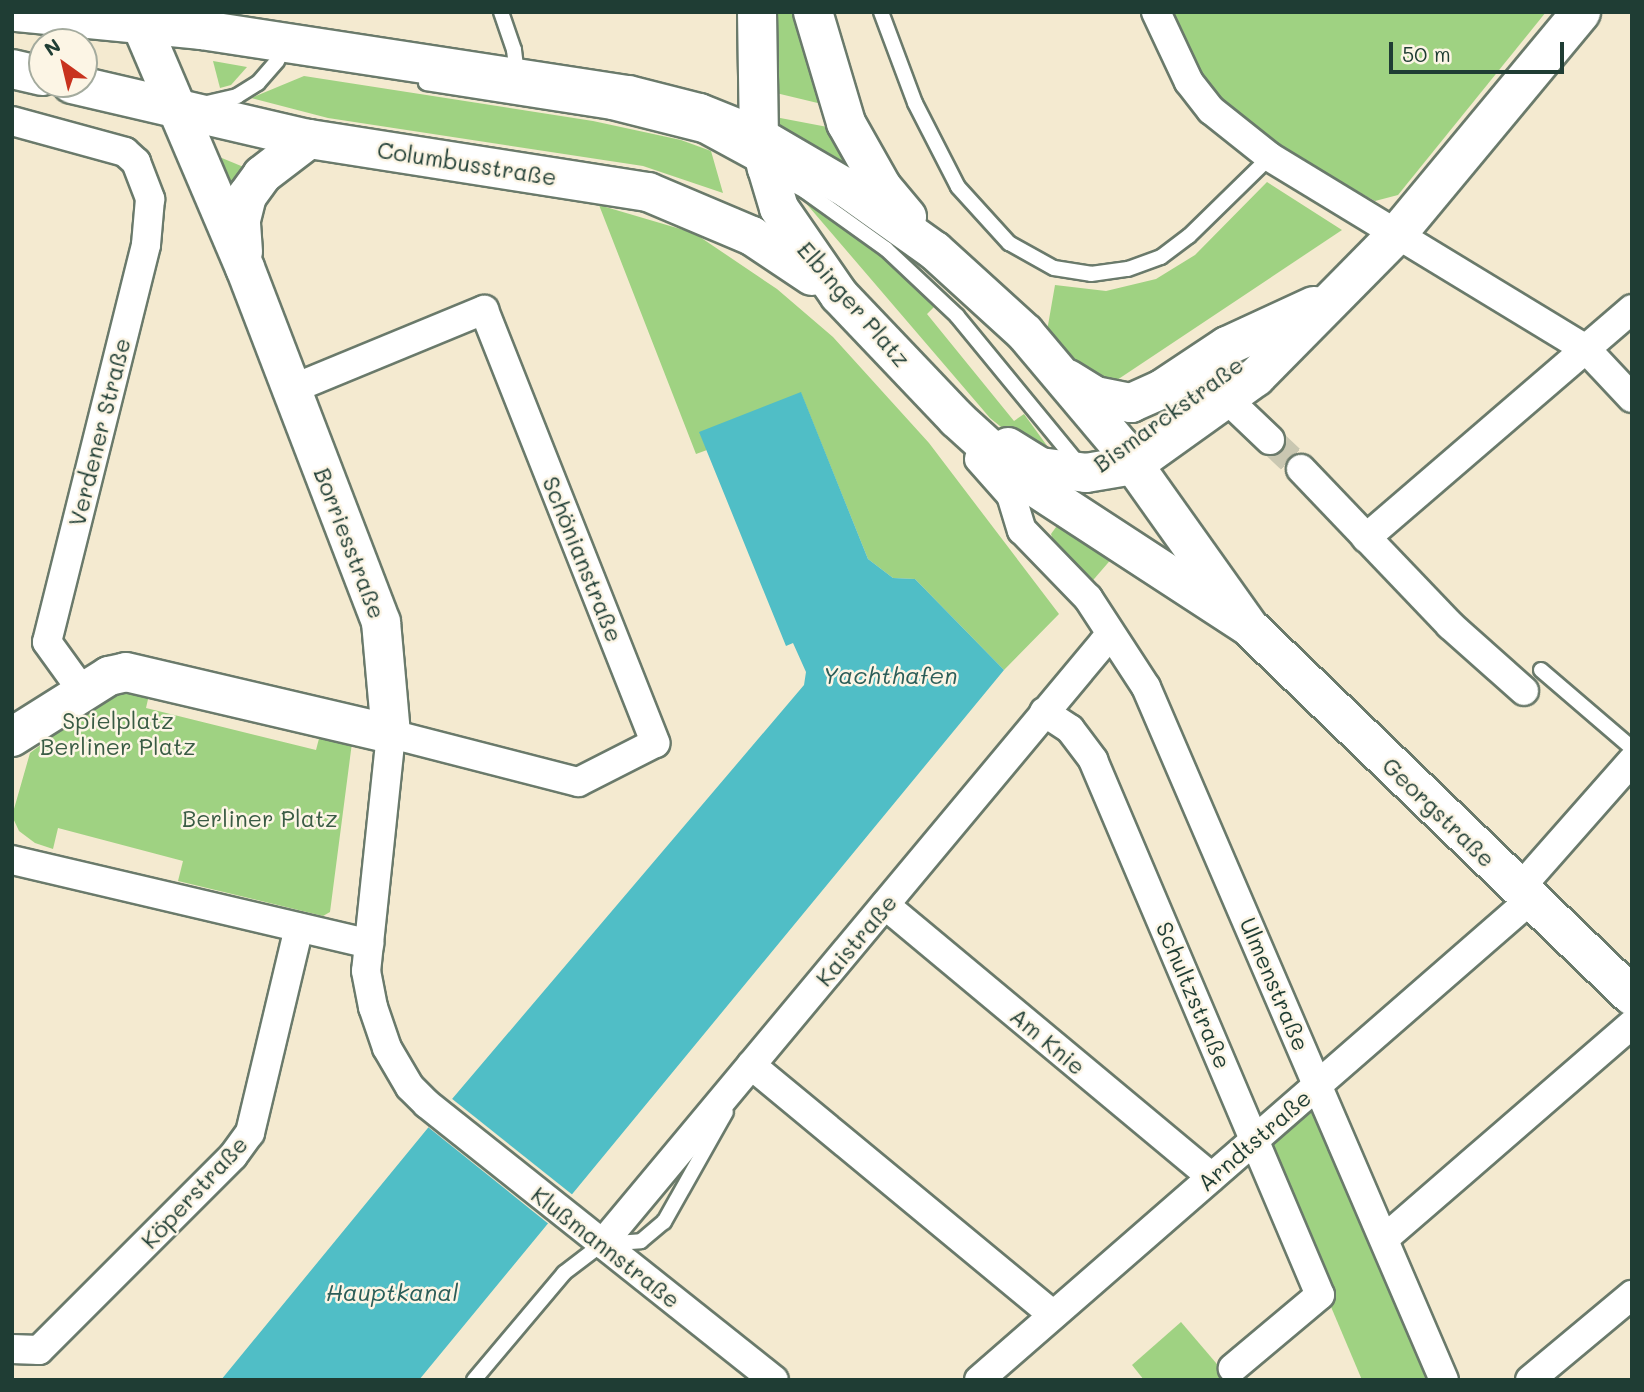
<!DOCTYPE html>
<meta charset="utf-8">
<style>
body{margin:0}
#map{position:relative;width:1644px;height:1392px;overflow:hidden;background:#f4ead0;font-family:Mali,sans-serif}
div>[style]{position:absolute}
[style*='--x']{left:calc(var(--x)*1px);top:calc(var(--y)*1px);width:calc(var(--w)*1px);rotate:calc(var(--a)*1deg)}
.green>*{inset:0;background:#9fd282}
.water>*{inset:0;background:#50bec6}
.pier>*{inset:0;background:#f4ead0}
.street-tunnel>*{height:28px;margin-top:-14px;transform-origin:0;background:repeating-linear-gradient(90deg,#c9c7b1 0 28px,transparent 0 42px)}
.roads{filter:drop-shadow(2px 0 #6a7a6b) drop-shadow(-2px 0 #6a7a6b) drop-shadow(0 2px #6a7a6b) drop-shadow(0 -2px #6a7a6b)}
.lane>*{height:14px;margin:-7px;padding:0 7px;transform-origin:7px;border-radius:7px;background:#fff}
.street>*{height:28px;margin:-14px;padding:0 14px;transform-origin:14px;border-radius:14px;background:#fff}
.secondary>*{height:38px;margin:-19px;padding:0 19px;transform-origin:19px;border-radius:19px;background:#fff}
.primary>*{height:38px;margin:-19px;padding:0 19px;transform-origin:19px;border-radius:19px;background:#fff}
span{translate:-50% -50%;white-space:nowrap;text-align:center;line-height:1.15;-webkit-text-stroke:5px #fcf5e5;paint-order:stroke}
.street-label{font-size:23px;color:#1f3d34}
.park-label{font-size:23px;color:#395b44}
.water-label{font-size:24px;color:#2b5d58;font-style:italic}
.frame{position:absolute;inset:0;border:14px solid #1f3d34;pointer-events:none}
.north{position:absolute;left:28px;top:28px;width:70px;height:70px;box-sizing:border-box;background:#fcf5e5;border:2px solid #a4ab9e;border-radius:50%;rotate:326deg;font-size:19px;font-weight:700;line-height:28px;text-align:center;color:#1f3d34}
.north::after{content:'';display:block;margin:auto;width:24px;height:32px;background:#c8321e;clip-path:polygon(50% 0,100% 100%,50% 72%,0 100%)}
.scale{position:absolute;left:1389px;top:42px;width:175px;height:32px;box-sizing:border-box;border:4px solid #1f3d34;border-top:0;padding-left:9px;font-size:21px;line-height:24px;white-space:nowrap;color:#1f3d34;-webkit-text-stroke:5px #fcf5e5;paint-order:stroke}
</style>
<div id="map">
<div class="green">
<div style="clip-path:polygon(774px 12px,798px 12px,826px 105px,776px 93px)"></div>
<div style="clip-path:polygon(1166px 12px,1546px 12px,1398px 195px,1375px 201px,1278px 147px,1217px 104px)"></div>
<div style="clip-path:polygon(213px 61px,247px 67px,231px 85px,220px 88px)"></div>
<div style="clip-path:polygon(304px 76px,593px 121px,681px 140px,711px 151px,723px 193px,643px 166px,328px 118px,251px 98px)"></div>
<div style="clip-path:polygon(775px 117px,838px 129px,871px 183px,778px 129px)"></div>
<div style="clip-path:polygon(217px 156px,246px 168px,233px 201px)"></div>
<div style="clip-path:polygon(1267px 182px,1342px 230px,1114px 382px,1087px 373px,1047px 331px,1055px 285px,1106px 291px,1156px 279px,1195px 255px)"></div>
<div style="clip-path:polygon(804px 201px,847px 228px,904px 275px,934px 307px,927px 314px,1014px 421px,1024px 414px,1053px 454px,1011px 435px,990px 418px)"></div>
<div style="clip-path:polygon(599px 205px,694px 233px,777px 289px,833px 337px,929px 443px,1059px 614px,1004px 670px,915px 579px,893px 578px,868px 559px,801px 393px,700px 433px,707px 450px,696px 454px)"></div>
<div style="clip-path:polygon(1059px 523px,1120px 549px,1088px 586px,1054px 544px,1051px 534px)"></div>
<div style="clip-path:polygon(151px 686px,146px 708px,316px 750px,322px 727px,353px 735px,330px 912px,323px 916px,178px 881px,183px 861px,58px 828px,53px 849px,35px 843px,19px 831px,12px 816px,30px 753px,110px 692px)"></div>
<div style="clip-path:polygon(1316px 1094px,1435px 1380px,1362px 1380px,1262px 1144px)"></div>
<div style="clip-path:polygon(1181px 1322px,1228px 1377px,1225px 1380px,1144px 1380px,1132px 1365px)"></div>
</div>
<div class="water">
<div style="clip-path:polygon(801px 392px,868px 559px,893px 578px,915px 579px,1004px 670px,419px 1380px,221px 1380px,441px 1112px,804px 685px,806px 672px,793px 643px,786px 646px,699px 432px)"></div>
</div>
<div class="pier">
<div style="clip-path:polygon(451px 1098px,574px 1196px,550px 1225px,428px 1127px)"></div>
</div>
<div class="street-tunnel">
<div style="--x:1270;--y:440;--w:42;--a:43.1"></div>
</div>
<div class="roads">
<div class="lane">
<div style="--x:501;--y:12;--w:40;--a:71.1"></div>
<div style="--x:514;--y:50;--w:25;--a:83"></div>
<div style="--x:881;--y:12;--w:97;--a:69.5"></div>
<div style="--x:915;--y:103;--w:94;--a:62.9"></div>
<div style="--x:958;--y:187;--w:76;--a:47.7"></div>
<div style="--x:1009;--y:243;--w:51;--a:29.1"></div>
<div style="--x:1054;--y:268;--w:37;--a:9"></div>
<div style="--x:1091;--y:274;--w:37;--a:-8"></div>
<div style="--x:1128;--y:269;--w:35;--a:-20"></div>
<div style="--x:1161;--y:257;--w:35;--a:-37"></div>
<div style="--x:1189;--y:236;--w:113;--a:-44.3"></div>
<div style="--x:426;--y:83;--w:187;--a:8.9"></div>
<div style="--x:611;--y:112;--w:94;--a:14.2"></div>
<div style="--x:702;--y:135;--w:117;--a:28.5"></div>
<div style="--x:805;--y:191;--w:100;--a:35.6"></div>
<div style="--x:886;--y:249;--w:98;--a:43.3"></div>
<div style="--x:957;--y:316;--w:195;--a:50.6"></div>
<div style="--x:207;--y:103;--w:31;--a:-13"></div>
<div style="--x:237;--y:96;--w:25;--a:-32"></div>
<div style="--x:258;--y:83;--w:30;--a:-49"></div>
<div style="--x:1541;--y:670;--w:120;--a:40.6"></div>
<div style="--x:474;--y:1380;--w:140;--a:-49.9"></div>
<div style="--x:564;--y:1273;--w:48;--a:-37.3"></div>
<div style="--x:602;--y:1244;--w:39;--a:-4"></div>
<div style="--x:641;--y:1241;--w:30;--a:-40"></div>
<div style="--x:664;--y:1222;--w:126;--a:-60.6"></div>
</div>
<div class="street">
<div style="--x:1156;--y:12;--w:77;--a:64.8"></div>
<div style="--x:1189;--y:82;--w:36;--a:52"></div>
<div style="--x:1211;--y:110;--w:75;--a:38.5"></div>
<div style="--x:1270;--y:157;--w:370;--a:31.3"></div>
<div style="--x:1586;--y:349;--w:67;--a:46.8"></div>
<div style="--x:12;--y:121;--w:117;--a:15.3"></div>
<div style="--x:125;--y:152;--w:15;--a:42"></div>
<div style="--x:136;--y:162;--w:40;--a:69"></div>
<div style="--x:150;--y:199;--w:46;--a:95"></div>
<div style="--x:146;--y:245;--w:409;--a:104"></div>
<div style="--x:47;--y:642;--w:62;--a:54.2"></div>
<div style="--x:292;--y:389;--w:208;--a:-22.4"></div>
<div style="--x:484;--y:310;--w:466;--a:68.4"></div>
<div style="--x:655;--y:743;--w:86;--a:153.1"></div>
<div style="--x:578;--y:782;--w:193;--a:-165.6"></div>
<div style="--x:391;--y:734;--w:238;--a:96"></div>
<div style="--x:366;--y:971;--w:37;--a:79"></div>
<div style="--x:373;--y:1007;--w:43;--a:71.1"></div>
<div style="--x:387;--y:1048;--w:45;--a:59.5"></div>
<div style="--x:410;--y:1087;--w:24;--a:45"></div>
<div style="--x:427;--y:1104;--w:443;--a:38.5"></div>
<div style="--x:1228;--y:400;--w:58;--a:43.6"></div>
<div style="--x:979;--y:459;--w:48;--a:48.4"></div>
<div style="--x:1011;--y:495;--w:37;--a:73"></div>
<div style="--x:1022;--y:530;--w:95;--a:45.9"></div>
<div style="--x:1088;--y:598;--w:106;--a:56.9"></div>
<div style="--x:1146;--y:687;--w:754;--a:66.73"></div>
<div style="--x:1301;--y:469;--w:216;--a:46.3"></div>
<div style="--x:1450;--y:625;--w:99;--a:41.7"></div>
<div style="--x:1366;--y:538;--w:351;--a:-40.7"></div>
<div style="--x:1044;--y:712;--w:31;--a:33"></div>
<div style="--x:1070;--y:729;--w:39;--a:53"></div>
<div style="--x:1093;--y:760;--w:581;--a:67.01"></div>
<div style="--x:1320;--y:1295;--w:114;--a:140"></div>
<div style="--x:12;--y:860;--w:367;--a:13.2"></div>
<div style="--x:1519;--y:889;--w:171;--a:-48.6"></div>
<div style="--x:885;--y:905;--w:425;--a:39.8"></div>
<div style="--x:751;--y:1065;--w:392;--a:39.6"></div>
<div style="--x:1384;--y:1239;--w:328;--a:-40.9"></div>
<div style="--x:602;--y:1244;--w:792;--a:-50.18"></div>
<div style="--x:12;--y:1349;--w:27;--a:2"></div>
<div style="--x:39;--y:1350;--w:274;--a:-45"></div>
<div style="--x:233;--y:1156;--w:29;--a:-54"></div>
<div style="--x:250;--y:1133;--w:211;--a:-76.6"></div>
<div style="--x:979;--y:1380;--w:731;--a:-41.06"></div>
<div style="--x:1530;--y:1380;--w:133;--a:-39.8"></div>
</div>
<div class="secondary">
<div style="--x:1068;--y:379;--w:32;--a:32"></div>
<div style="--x:1095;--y:396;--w:37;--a:11"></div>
<div style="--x:1131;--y:403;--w:34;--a:-24"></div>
<div style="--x:1162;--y:389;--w:78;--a:-33.5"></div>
<div style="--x:1227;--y:346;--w:96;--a:-24.7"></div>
<div style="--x:1086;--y:473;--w:48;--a:-9.7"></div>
<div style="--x:1133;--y:465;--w:151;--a:-35.6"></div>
<div style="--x:1256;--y:377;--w:201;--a:-45.4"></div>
<div style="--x:1397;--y:234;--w:288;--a:-50.3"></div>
</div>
<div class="primary">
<div style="--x:17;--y:12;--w:186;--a:5.6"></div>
<div style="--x:202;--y:30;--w:431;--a:8.7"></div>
<div style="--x:628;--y:95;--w:73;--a:14.2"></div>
<div style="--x:699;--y:113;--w:65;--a:21.8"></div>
<div style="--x:759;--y:137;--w:103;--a:30.3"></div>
<div style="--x:848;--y:189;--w:107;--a:35.5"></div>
<div style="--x:935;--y:251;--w:122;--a:42.3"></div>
<div style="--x:1025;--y:333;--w:149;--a:49.9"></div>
<div style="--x:1121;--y:447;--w:219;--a:54.6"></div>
<div style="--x:757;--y:12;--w:125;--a:89.1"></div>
<div style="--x:759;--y:137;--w:32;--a:76"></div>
<div style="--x:767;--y:168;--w:42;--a:73.3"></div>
<div style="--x:779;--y:208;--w:106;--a:55.4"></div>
<div style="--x:839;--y:295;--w:171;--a:46.4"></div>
<div style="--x:957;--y:419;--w:91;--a:42.3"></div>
<div style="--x:1024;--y:480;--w:267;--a:33.1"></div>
<div style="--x:1248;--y:626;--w:533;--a:43.94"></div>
<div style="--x:813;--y:12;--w:116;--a:73.4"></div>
<div style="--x:846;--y:123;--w:73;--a:60.6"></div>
<div style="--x:882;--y:187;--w:39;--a:50"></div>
<div style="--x:12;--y:69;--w:31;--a:13"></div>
<div style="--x:72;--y:84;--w:243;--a:13.1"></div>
<div style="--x:309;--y:139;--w:343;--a:8.9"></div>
<div style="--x:648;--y:192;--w:113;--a:22.9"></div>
<div style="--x:752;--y:236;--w:72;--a:33.7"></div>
<div style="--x:243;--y:252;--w:32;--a:-94"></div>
<div style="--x:241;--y:220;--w:25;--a:-76"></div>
<div style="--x:247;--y:196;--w:26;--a:-54"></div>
<div style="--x:262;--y:175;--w:59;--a:-37.5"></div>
<div style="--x:1008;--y:447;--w:38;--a:32"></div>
<div style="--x:1040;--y:467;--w:46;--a:7.4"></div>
<div style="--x:12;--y:737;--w:115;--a:-32.2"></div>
<div style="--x:109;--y:676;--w:17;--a:-13"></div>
<div style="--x:126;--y:672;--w:272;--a:13.2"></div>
<div style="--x:391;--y:734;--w:112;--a:-95.1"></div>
<div style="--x:381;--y:622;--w:379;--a:-111"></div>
<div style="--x:245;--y:268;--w:263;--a:-113.1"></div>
</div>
</div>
<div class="street-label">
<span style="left:467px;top:163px;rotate:9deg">Columbusstraße</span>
<span style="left:854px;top:304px;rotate:49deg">Elbinger Platz</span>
<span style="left:1168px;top:414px;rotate:-36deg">Bismarckstraße</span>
<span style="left:99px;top:432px;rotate:-76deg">Verdener Straße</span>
<span style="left:350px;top:543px;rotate:69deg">Borriesstraße</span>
<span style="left:583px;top:559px;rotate:68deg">Schönianstraße</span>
<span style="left:1439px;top:812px;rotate:44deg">Georgstraße</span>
<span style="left:856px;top:940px;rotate:-50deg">Kaistraße</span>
<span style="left:1275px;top:984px;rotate:67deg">Ulmenstraße</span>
<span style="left:1194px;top:995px;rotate:67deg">Schultzstraße</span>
<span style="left:1048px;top:1041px;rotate:40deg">Am Knie</span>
<span style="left:1254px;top:1140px;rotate:-41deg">Arndtstraße</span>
<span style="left:194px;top:1192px;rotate:-47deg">Köperstraße</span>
<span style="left:606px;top:1247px;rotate:38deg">Klußmannstraße</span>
</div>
<div class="park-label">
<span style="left:118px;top:733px">Spielplatz<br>Berliner Platz</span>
<span style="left:260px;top:818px">Berliner Platz</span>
</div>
<div class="water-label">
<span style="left:890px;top:675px">Yachthafen</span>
<span style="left:392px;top:1292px">Hauptkanal</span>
</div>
<div class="frame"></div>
<div class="north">N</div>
<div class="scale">50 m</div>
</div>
